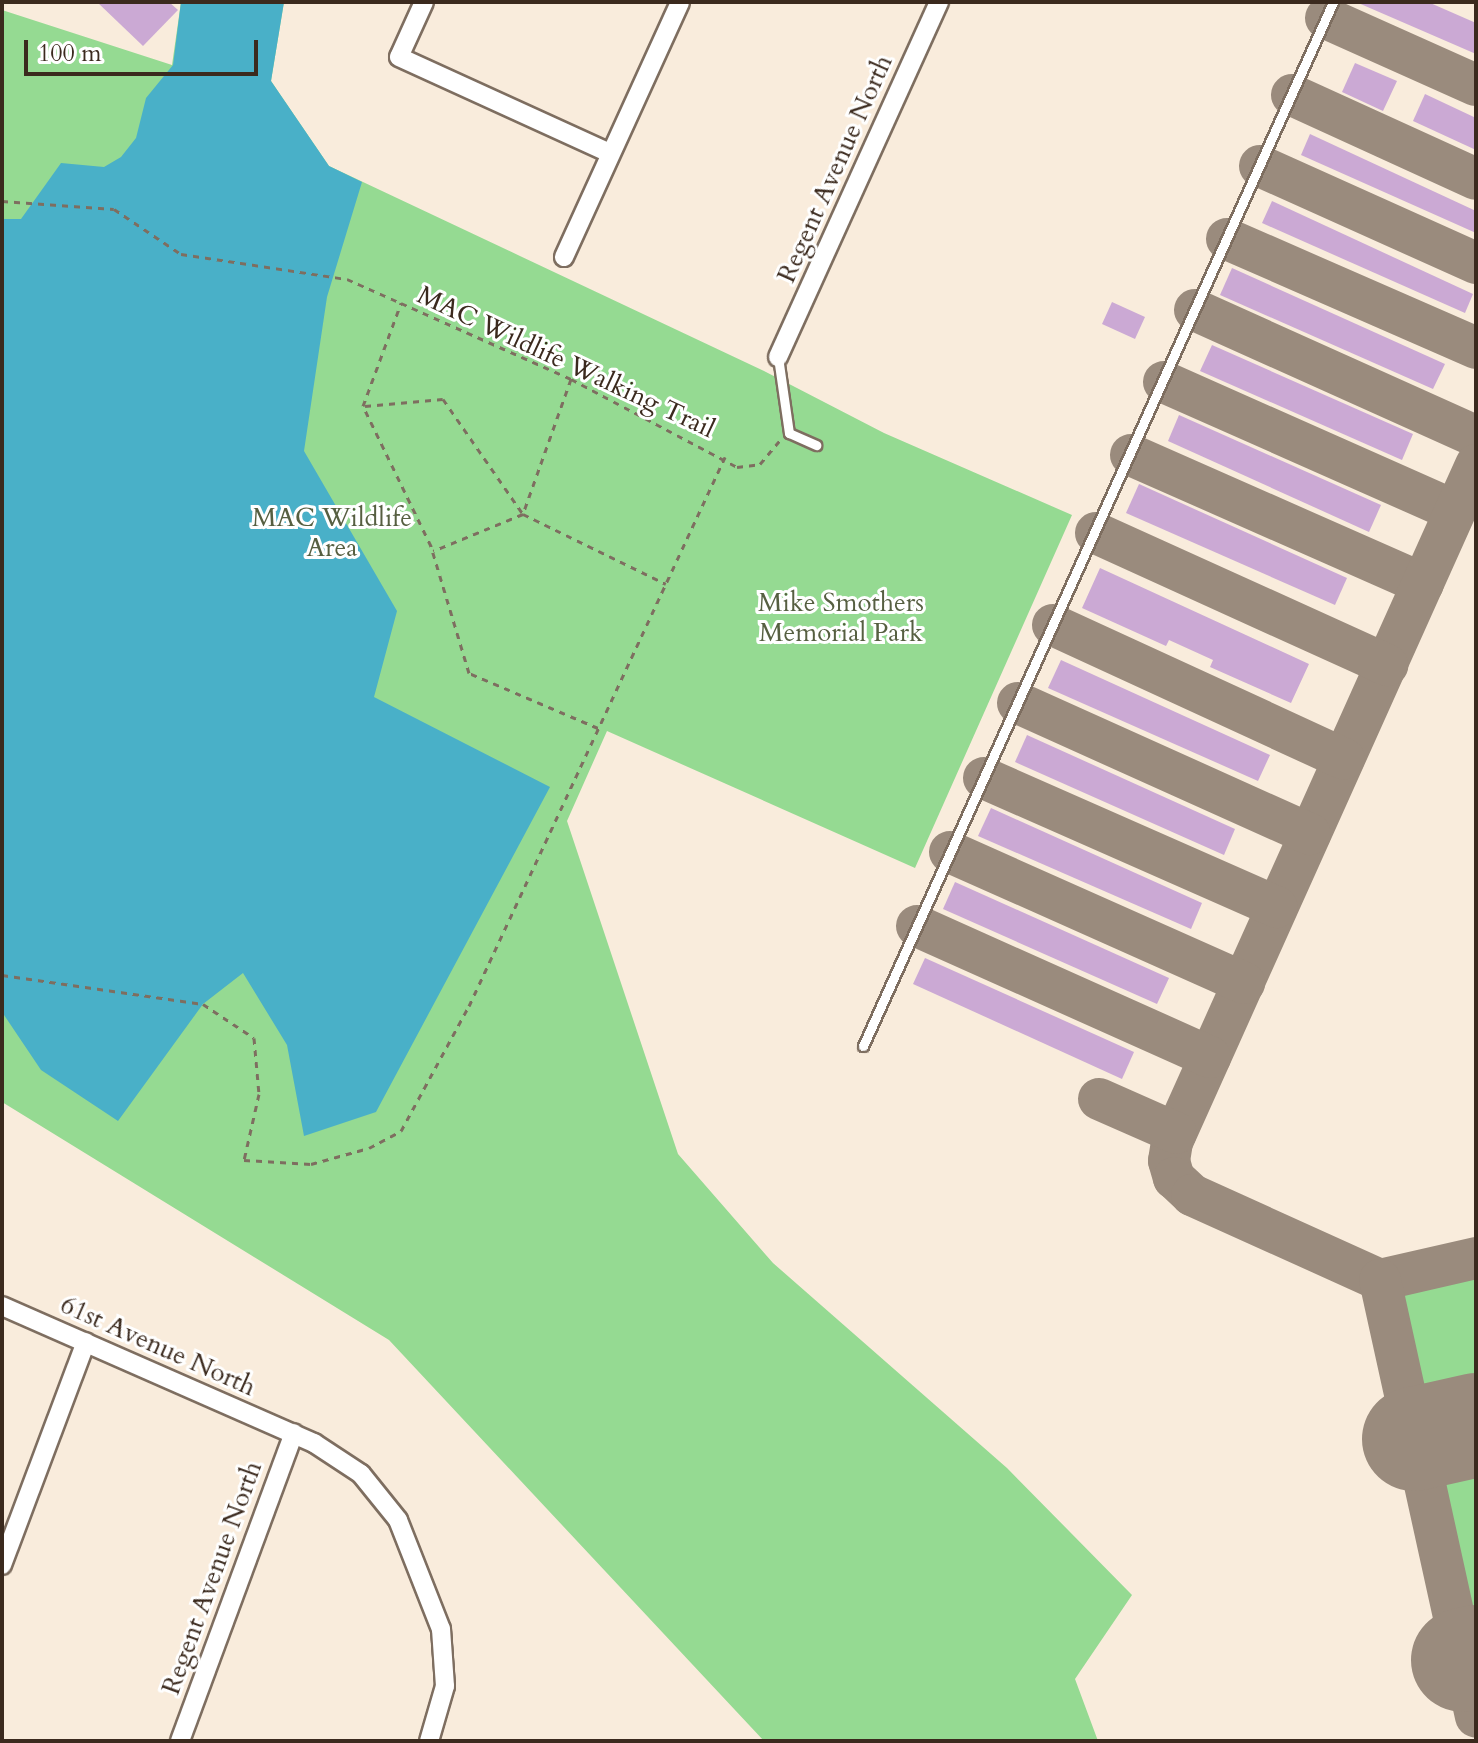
<!DOCTYPE html>
<style>
body{margin:0}
#map{position:relative;width:1478px;height:1743px;overflow:hidden;background:#f9ecdc;font-family:Cardo,serif}
div>[style]{position:absolute}
[style*='--x']{left:calc(var(--x)*1px);top:calc(var(--y)*1px);width:calc(var(--w)*1px);rotate:calc(var(--a)*1deg)}
.green>*{inset:0;background:#95da92}
.water>*{inset:0;background:#49b0c8}
.taxiway>*{height:42px;margin:-21px;padding:0 21px;transform-origin:21px;border-radius:21px;background:#9a8b7d}
.runway>*{height:104px;margin:-52px;padding:0 52px;transform-origin:52px;border-radius:52px;background:#9a8b7d}
.building>*{inset:0;background:#cba9d4}
.path>*{height:3px;margin-top:-1.5px;transform-origin:0;background:repeating-linear-gradient(90deg,#7e6e60 0 6px,transparent 0 12px)}
.roads{filter:drop-shadow(2px 0 #7e6e60) drop-shadow(-2px 0 #7e6e60) drop-shadow(0 2px #7e6e60) drop-shadow(0 -2px #7e6e60)}
.lane>*{height:9px;margin:-4.5px;padding:0 4.5px;transform-origin:4.5px;border-radius:4.5px;background:#fff}
.street>*{height:18px;margin:-9px;padding:0 9px;transform-origin:9px;border-radius:9px;background:#fff}
span{translate:-50% -50%;white-space:nowrap;text-align:center;line-height:1.15;-webkit-text-stroke:6px #fff;paint-order:stroke}
.street-label{font-size:26px;color:#3b2a1e}
.park-label{font-size:26px;color:#565f41}
.frame{position:absolute;inset:0;border:4px solid #3b2a1e;pointer-events:none}
.scale{position:absolute;left:24px;top:40px;width:234px;height:36px;box-sizing:border-box;border:4px solid #3b2a1e;border-top:0;padding-left:10px;font-size:24px;line-height:28px;white-space:nowrap;color:#3b2a1e;-webkit-text-stroke:6px #fff;paint-order:stroke}
</style>
<div id="map">
<div class="green">
<div style="clip-path:polygon(181px 2px,284px 2px,271px 81px,329px 166px,764px 371px,884px 433px,1072px 515px,915px 868px,607px 731px,567px 821px,678px 1154px,773px 1263px,1007px 1468px,1132px 1595px,1075px 1679px,1098px 1741px,764px 1741px,389px 1340px,2px 1102px,2px 10px,172px 65px)"></div>
<div style="clip-path:polygon(1476px 1268px,1476px 1613px,1459px 1586px,1397px 1321px,1401px 1298px,1415px 1284px)"></div>
</div>
<div class="water">
<div style="clip-path:polygon(181px 2px,284px 2px,271px 81px,329px 166px,362px 182px,327px 297px,304px 451px,397px 611px,374px 697px,550px 787px,376px 1112px,304px 1136px,287px 1045px,243px 973px,203px 1004px,118px 1121px,41px 1070px,2px 1012px,2px 219px,21px 219px,61px 163px,104px 167px,121px 157px,136px 138px,146px 98px,173px 65px)"></div>
</div>
<div class="taxiway">
<div style="--x:1326;--y:18;--w:164;--a:24.1"></div>
<div style="--x:1292;--y:95;--w:202;--a:24.5"></div>
<div style="--x:1260;--y:166;--w:237;--a:24.2"></div>
<div style="--x:1227;--y:239;--w:272;--a:23.6"></div>
<div style="--x:1195;--y:310;--w:308;--a:24.2"></div>
<div style="--x:1164;--y:382;--w:318;--a:23.9"></div>
<div style="--x:1131;--y:455;--w:319;--a:23.8"></div>
<div style="--x:1476;--y:465;--w:742;--a:114.18"></div>
<div style="--x:1172;--y:1142;--w:19;--a:99"></div>
<div style="--x:1169;--y:1161;--w:18;--a:74"></div>
<div style="--x:1174;--y:1178;--w:25;--a:43"></div>
<div style="--x:1192;--y:1195;--w:206;--a:24.3"></div>
<div style="--x:1380;--y:1280;--w:98;--a:-12.9"></div>
<div style="--x:1096;--y:533;--w:320;--a:24.4"></div>
<div style="--x:1053;--y:625;--w:320;--a:24.7"></div>
<div style="--x:1018;--y:703;--w:320;--a:24.2"></div>
<div style="--x:984;--y:778;--w:320;--a:23.8"></div>
<div style="--x:950;--y:852;--w:322;--a:24"></div>
<div style="--x:917;--y:926;--w:321;--a:24.1"></div>
<div style="--x:1099;--y:1099;--w:84;--a:23.8"></div>
<div style="--x:1380;--y:1280;--w:447;--a:77.6"></div>
</div>
<div class="runway">
<div style="--x:1414;--y:1439;--w:64;--a:-12.7"></div>
<div style="--x:1463;--y:1660;--w:13;--a:-13"></div>
</div>
<div class="building">
<div style="clip-path:polygon(97px 2px,169px 2px,178px 10px,143px 46px)"></div>
<div style="clip-path:polygon(1356px 2px,1428px 2px,1476px 23px,1476px 54px)"></div>
<div style="clip-path:polygon(1355px 63px,1397px 81px,1383px 111px,1342px 92px)"></div>
<div style="clip-path:polygon(1425px 94px,1476px 118px,1476px 150px,1413px 121px)"></div>
<div style="clip-path:polygon(1310px 134px,1476px 211px,1476px 233px,1301px 155px)"></div>
<div style="clip-path:polygon(1272px 201px,1473px 294px,1465px 313px,1262px 223px)"></div>
<div style="clip-path:polygon(1232px 268px,1445px 364px,1433px 389px,1220px 295px)"></div>
<div style="clip-path:polygon(1112px 302px,1145px 317px,1135px 339px,1102px 324px)"></div>
<div style="clip-path:polygon(1212px 345px,1413px 434px,1402px 460px,1200px 371px)"></div>
<div style="clip-path:polygon(1179px 415px,1381px 505px,1369px 532px,1168px 441px)"></div>
<div style="clip-path:polygon(1139px 484px,1347px 578px,1335px 605px,1126px 513px)"></div>
<div style="clip-path:polygon(1100px 568px,1309px 664px,1291px 703px,1210px 667px,1213px 660px,1169px 640px,1166px 646px,1082px 608px)"></div>
<div style="clip-path:polygon(1061px 660px,1270px 755px,1258px 781px,1048px 688px)"></div>
<div style="clip-path:polygon(1027px 735px,1235px 829px,1224px 855px,1015px 762px)"></div>
<div style="clip-path:polygon(991px 808px,1202px 903px,1191px 929px,978px 836px)"></div>
<div style="clip-path:polygon(955px 882px,1169px 978px,1157px 1004px,943px 909px)"></div>
<div style="clip-path:polygon(925px 958px,1134px 1052px,1122px 1079px,913px 984px)"></div>
</div>
<div class="path">
<div style="--x:2;--y:201;--w:112;--a:4.1"></div>
<div style="--x:114;--y:209;--w:81;--a:33.9"></div>
<div style="--x:181;--y:254;--w:168;--a:8.6"></div>
<div style="--x:347;--y:279;--w:59;--a:24"></div>
<div style="--x:571;--y:379;--w:143;--a:109.6"></div>
<div style="--x:523;--y:514;--w:159;--a:26.1"></div>
<div style="--x:365;--y:406;--w:78;--a:-5.1"></div>
<div style="--x:443;--y:399;--w:140;--a:55.2"></div>
<div style="--x:523;--y:514;--w:97;--a:157.7"></div>
<div style="--x:598;--y:728;--w:140;--a:-156.9"></div>
<div style="--x:469;--y:673;--w:133;--a:-106.7"></div>
<div style="--x:431;--y:546;--w:156;--a:-115.9"></div>
<div style="--x:363;--y:406;--w:110;--a:-69.7"></div>
<div style="--x:401;--y:303;--w:186;--a:24.1"></div>
<div style="--x:571;--y:379;--w:188;--a:27.9"></div>
<div style="--x:737;--y:467;--w:23;--a:-7"></div>
<div style="--x:760;--y:464;--w:31;--a:-50"></div>
<div style="--x:2;--y:975;--w:203;--a:8.2"></div>
<div style="--x:203;--y:1004;--w:61;--a:33.7"></div>
<div style="--x:254;--y:1038;--w:56;--a:84.9"></div>
<div style="--x:259;--y:1094;--w:68;--a:102.8"></div>
<div style="--x:244;--y:1160;--w:67;--a:3.4"></div>
<div style="--x:311;--y:1164;--w:60;--a:-15.4"></div>
<div style="--x:369;--y:1148;--w:36;--a:-28"></div>
<div style="--x:401;--y:1131;--w:142;--a:-61.5"></div>
<div style="--x:469;--y:1006;--w:606;--a:-65"></div>
</div>
<div class="roads">
<div class="lane">
<div style="--x:778;--y:357;--w:77;--a:81.8"></div>
<div style="--x:789;--y:433;--w:30;--a:24"></div>
<div style="--x:863;--y:1046;--w:1145;--a:-65.76"></div>
</div>
<div class="street">
<div style="--x:424;--y:2;--w:60;--a:114.4"></div>
<div style="--x:399;--y:57;--w:232;--a:24.5"></div>
<div style="--x:564;--y:257;--w:280;--a:-65.5"></div>
<div style="--x:778;--y:357;--w:390;--a:-65.6"></div>
<div style="--x:2;--y:1306;--w:341;--a:23.7"></div>
<div style="--x:314;--y:1443;--w:56;--a:33.4"></div>
<div style="--x:361;--y:1474;--w:59;--a:51.2"></div>
<div style="--x:398;--y:1520;--w:117;--a:68.5"></div>
<div style="--x:441;--y:1629;--w:57;--a:86"></div>
<div style="--x:445;--y:1686;--w:57;--a:106.2"></div>
<div style="--x:2;--y:1565;--w:238;--a:-69.4"></div>
<div style="--x:180;--y:1741;--w:328;--a:-69.7"></div>
</div>
</div>
<div class="street-label">
<span style="left:835px;top:169px;rotate:-66deg">Regent Avenue North</span>
<span style="left:566px;top:362px;rotate:25deg">MAC Wildlife Walking Trail</span>
<span style="left:158px;top:1346px;rotate:24deg">61st Avenue North</span>
<span style="left:212px;top:1578px;rotate:-70deg">Regent Avenue North</span>
</div>
<div class="park-label">
<span style="left:332px;top:533px">MAC Wildlife<br>Area</span>
<span style="left:841px;top:618px">Mike Smothers<br>Memorial Park</span>
</div>
<div class="frame"></div>
<div class="scale">100 m</div>
</div>
